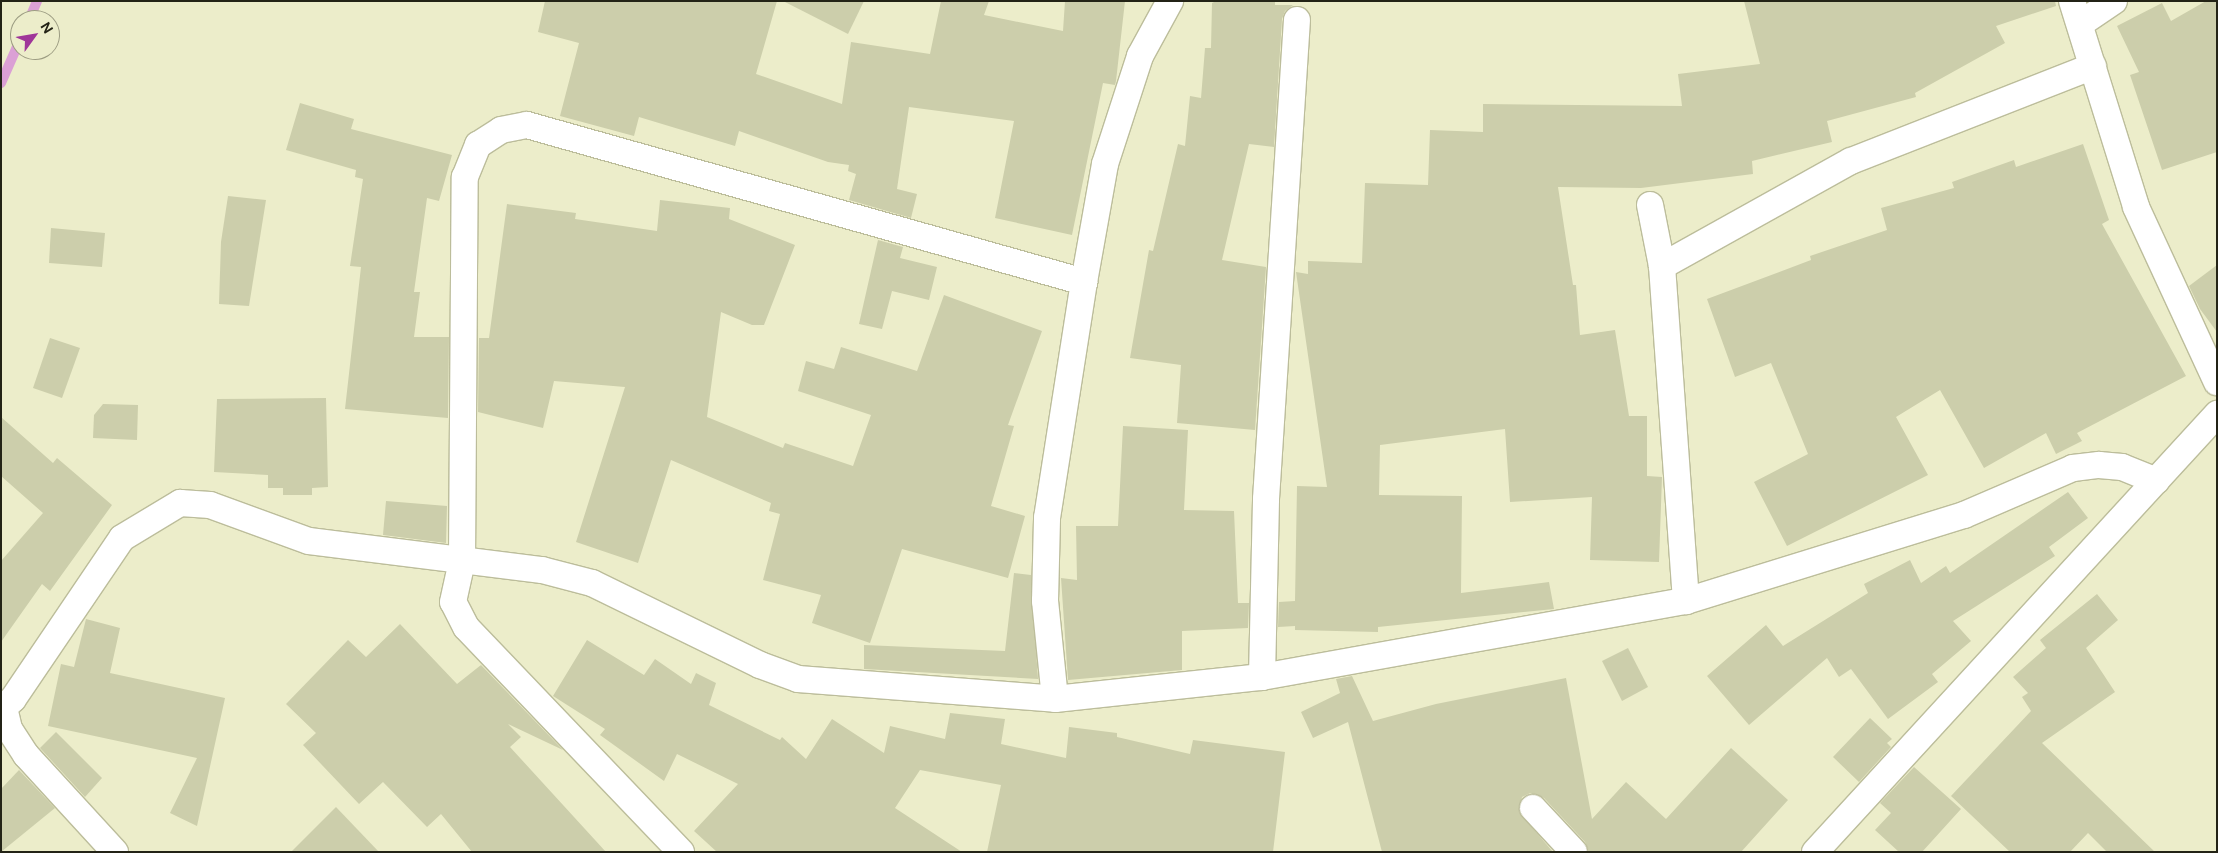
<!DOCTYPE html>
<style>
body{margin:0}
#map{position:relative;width:2218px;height:853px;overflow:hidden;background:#ecedca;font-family:"DM Sans",sans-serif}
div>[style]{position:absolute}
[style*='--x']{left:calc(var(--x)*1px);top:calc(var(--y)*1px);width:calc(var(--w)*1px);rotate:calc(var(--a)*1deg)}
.stream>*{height:10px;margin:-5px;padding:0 5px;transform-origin:5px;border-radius:5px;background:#dba0d5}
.building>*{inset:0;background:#ccceab}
.roads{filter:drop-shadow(1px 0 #bcbd9b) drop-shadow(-1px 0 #bcbd9b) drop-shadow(0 1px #bcbd9b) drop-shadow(0 -1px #bcbd9b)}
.street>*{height:26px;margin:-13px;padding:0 13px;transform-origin:13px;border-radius:13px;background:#fff}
span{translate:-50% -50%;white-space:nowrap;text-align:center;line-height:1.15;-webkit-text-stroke:5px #ecedca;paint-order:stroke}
.frame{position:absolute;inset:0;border:2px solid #232316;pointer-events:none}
.north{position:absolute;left:10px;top:10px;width:50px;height:50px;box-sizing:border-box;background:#ecedca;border:1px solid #9c9c82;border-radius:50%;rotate:58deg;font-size:14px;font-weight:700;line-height:20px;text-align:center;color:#232316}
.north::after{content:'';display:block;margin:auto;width:18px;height:22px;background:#9f3699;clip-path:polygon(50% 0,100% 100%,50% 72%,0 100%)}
</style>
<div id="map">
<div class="stream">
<div style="--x:29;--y:20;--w:21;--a:-67"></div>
<div style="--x:1;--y:83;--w:47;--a:-66.2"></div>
</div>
<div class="building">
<div style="clip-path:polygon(545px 1px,777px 1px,756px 74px,842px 104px,851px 42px,930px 54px,941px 1px,989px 1px,984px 15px,1063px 31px,1065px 1px,1125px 1px,1116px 81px,1115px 85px,1103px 83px,1072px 235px,995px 218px,1014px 121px,909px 107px,897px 189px,917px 194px,911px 218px,849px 200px,856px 174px,848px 171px,849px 165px,828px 162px,739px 131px,735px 146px,639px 117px,634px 136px,560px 116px,579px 43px,538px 32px)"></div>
<div style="clip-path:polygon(783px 1px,864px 1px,848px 34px)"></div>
<div style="clip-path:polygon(1216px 1px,1275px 1px,1275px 5px,1293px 5px,1285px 11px,1282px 19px,1274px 147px,1249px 144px,1222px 260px,1266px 267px,1255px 430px,1177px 423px,1181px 365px,1130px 358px,1149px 250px,1153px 251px,1178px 144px,1185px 146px,1190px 96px,1201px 98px,1205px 48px,1211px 48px,1212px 3px)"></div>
<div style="clip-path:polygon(1744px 1px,2055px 1px,2056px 6px,1996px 26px,2005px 43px,1915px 93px,1916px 97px,1827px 121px,1832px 142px,1752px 161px,1753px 174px,1641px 188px,1558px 187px,1573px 285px,1576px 285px,1580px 335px,1615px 330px,1629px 416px,1647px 416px,1647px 476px,1662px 477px,1659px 562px,1590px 560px,1592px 497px,1510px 502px,1505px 429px,1380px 445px,1379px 495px,1462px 496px,1461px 593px,1549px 582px,1554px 609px,1378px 627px,1378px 632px,1295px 630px,1295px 626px,1278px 627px,1279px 602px,1295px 601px,1297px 486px,1327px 487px,1296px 272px,1308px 274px,1308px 261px,1362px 263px,1365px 183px,1428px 185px,1430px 130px,1483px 132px,1483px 104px,1682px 106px,1678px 74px,1760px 64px)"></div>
<div style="clip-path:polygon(2206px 1px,2217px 1px,2217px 152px,2162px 170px,2130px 75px,2139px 72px,2117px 26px,2162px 3px,2171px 21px)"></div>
<div style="clip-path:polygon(300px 103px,354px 119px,351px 129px,452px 155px,439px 201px,427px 198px,414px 292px,420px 292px,414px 337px,449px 337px,448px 418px,345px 409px,361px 267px,350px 266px,363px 179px,355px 177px,356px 170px,286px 150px)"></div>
<div style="clip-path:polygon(2083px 144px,2109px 220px,2102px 224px,2186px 376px,2077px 433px,2082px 441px,2056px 454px,2046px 433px,1984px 468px,1940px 390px,1896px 417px,1928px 475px,1787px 546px,1754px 482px,1808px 454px,1771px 363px,1735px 377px,1707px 299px,1811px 260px,1810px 256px,1887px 230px,1881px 208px,1954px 188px,1952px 182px,2014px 160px,2016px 167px)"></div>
<div style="clip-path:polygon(228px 196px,266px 200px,249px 306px,219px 304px,221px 242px)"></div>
<div style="clip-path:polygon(660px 200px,730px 208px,729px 219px,795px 245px,764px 325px,752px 325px,721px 312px,707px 417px,783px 448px,785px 443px,853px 466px,871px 415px,798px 391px,806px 361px,834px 369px,841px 347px,917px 371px,944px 295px,1042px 331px,1008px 425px,1014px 426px,991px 506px,1025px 516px,1008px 578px,902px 549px,870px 643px,812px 623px,821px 595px,763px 580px,780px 514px,769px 511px,771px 503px,671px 460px,638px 563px,576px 542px,625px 387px,554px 381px,543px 428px,478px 412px,479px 338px,489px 338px,507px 204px,576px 213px,575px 219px,657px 231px)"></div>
<div style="clip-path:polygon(51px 228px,105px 233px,102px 267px,49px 263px)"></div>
<div style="clip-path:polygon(878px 240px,903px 247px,900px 258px,937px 267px,929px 300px,892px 291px,882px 329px,859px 324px)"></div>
<div style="clip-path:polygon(2217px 265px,2217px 332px,2200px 309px,2189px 286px)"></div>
<div style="clip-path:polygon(50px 338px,80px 348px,62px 398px,33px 388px)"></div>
<div style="clip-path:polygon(326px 398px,328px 487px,312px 488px,312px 495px,283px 495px,283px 488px,268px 488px,268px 475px,214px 472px,217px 399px)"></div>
<div style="clip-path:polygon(103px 404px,138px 405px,137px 440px,93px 438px,94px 415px)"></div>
<div style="clip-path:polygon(1px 417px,53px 463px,57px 458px,112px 505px,50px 591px,42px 584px,1px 642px,1px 561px,43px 513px,1px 476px)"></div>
<div style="clip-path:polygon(1123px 426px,1188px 430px,1184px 510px,1234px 511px,1238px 603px,1249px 603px,1248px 628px,1182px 631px,1182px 670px,1068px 680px,1061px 578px,1077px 580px,1076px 526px,1118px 526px)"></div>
<div style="clip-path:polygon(2068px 492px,2088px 518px,2049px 547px,2055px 556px,1953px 621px,1971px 641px,1932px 674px,1938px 682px,1888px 719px,1851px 669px,1839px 677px,1827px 658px,1749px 725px,1707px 676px,1766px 625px,1783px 646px,1868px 593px,1864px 584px,1910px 560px,1921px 583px,1946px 566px,1950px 573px)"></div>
<div style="clip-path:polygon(386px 501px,447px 506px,446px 543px,383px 535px)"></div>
<div style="clip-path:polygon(1014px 573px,1031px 575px,1038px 679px,864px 669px,864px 645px,1005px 651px)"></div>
<div style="clip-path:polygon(2097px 594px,2118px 620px,2086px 648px,2115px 692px,2042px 743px,2155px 852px,2107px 852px,2088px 833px,2070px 852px,2010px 852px,1951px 796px,2031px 711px,2022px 697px,2028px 693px,2013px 677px,2046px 648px,2040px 640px)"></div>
<div style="clip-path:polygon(86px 619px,120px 628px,110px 673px,225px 698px,197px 826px,170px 813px,197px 758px,48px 726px,61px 664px,74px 667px)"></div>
<div style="clip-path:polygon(400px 624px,457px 684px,481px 665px,563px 750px,508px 724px,521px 737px,510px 747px,606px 852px,472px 852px,441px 814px,427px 827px,383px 782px,359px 804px,303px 745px,316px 733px,286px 704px,348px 640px,366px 657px)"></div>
<div style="clip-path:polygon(587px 640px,644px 675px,655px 659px,691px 684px,696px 673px,716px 683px,709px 705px,780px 740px,782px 737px,806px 759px,832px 719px,884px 753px,890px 726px,945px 739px,950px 713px,1005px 719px,1001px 744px,1066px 758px,1069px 727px,1117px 733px,1117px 737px,1190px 754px,1193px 740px,1285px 752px,1273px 852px,987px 852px,1001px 785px,920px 770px,895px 808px,962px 852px,717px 852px,694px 831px,738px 784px,677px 754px,664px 781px,600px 735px,605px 729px,553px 696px)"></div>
<div style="clip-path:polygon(1628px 648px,1648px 687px,1622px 701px,1602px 661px)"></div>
<div style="clip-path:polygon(1352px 676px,1373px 721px,1436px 704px,1566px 678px,1592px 819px,1626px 782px,1666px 819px,1731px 748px,1788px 800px,1741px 852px,1589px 852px,1585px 842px,1544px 798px,1530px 793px,1522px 797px,1519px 812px,1553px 852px,1382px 852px,1348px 722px,1313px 738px,1301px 712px,1340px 693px,1336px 679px)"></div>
<div style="clip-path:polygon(1870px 718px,1892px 739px,1887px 743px,1891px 747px,1859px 782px,1833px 757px)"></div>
<div style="clip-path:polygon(56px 732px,102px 778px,85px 797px,40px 748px)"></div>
<div style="clip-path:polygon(1914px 767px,1961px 809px,1922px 852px,1899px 852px,1875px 830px,1891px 813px,1880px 803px)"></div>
<div style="clip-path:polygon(19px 770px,55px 808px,1px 852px,1px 789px)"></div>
<div style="clip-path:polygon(336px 807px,379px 852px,291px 852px)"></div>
</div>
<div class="roads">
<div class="street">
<div style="--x:2072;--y:1;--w:216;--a:72.7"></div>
<div style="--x:2136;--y:207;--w:193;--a:65.2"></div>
<div style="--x:2080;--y:24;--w:41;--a:-34.1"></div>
<div style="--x:1650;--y:205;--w:62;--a:78.9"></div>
<div style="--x:1662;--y:266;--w:336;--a:85.9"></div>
<div style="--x:1662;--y:266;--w:216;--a:-29.1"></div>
<div style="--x:1851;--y:161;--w:260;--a:-21.4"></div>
<div style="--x:1262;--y:677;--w:178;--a:-88.7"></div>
<div style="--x:1266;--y:499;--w:480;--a:-86.3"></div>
<div style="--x:1055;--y:699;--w:99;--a:-95.8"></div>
<div style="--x:1045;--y:601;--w:83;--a:-88.6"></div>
<div style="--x:1047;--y:518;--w:239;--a:-81.1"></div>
<div style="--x:1084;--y:282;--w:120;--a:-79.9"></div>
<div style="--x:1105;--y:164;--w:114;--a:-72"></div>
<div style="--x:1140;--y:56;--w:63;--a:-61.4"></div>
<div style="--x:1533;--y:808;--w:60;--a:47"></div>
<div style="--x:115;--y:852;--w:132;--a:-132.5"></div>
<div style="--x:26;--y:755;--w:31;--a:-123"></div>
<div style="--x:9;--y:729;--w:23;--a:-103"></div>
<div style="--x:4;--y:707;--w:12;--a:-42"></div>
<div style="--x:13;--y:699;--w:194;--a:-55.9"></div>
<div style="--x:122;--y:538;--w:68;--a:-31.1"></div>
<div style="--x:180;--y:503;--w:30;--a:4"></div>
<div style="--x:210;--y:505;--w:105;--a:20"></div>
<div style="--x:309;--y:541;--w:235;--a:7.1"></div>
<div style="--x:542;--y:570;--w:52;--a:14.6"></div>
<div style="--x:592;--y:583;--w:187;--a:26"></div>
<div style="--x:760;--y:665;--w:40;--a:20.2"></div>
<div style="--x:798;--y:679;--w:258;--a:4.4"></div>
<div style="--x:1055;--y:699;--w:208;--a:-6.1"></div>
<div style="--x:1262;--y:677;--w:431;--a:-10.2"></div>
<div style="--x:1686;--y:601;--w:291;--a:-17.2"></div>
<div style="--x:1964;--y:515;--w:119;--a:-23.3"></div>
<div style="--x:2073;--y:468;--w:26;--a:-7"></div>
<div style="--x:2099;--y:465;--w:23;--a:5"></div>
<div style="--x:2122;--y:467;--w:37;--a:22"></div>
<div style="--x:681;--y:852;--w:311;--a:-133.7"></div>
<div style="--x:466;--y:627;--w:28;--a:-117"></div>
<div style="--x:453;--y:602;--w:42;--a:-77.6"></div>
<div style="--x:462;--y:561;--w:384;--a:-89.6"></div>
<div style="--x:465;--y:177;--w:35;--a:-68"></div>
<div style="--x:478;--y:145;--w:27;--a:-33"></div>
<div style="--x:501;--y:130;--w:26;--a:-11"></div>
<div style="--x:527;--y:125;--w:579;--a:15.74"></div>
<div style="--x:1815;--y:852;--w:595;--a:-47.45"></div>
</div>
</div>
<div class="frame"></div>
<div class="north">N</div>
</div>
